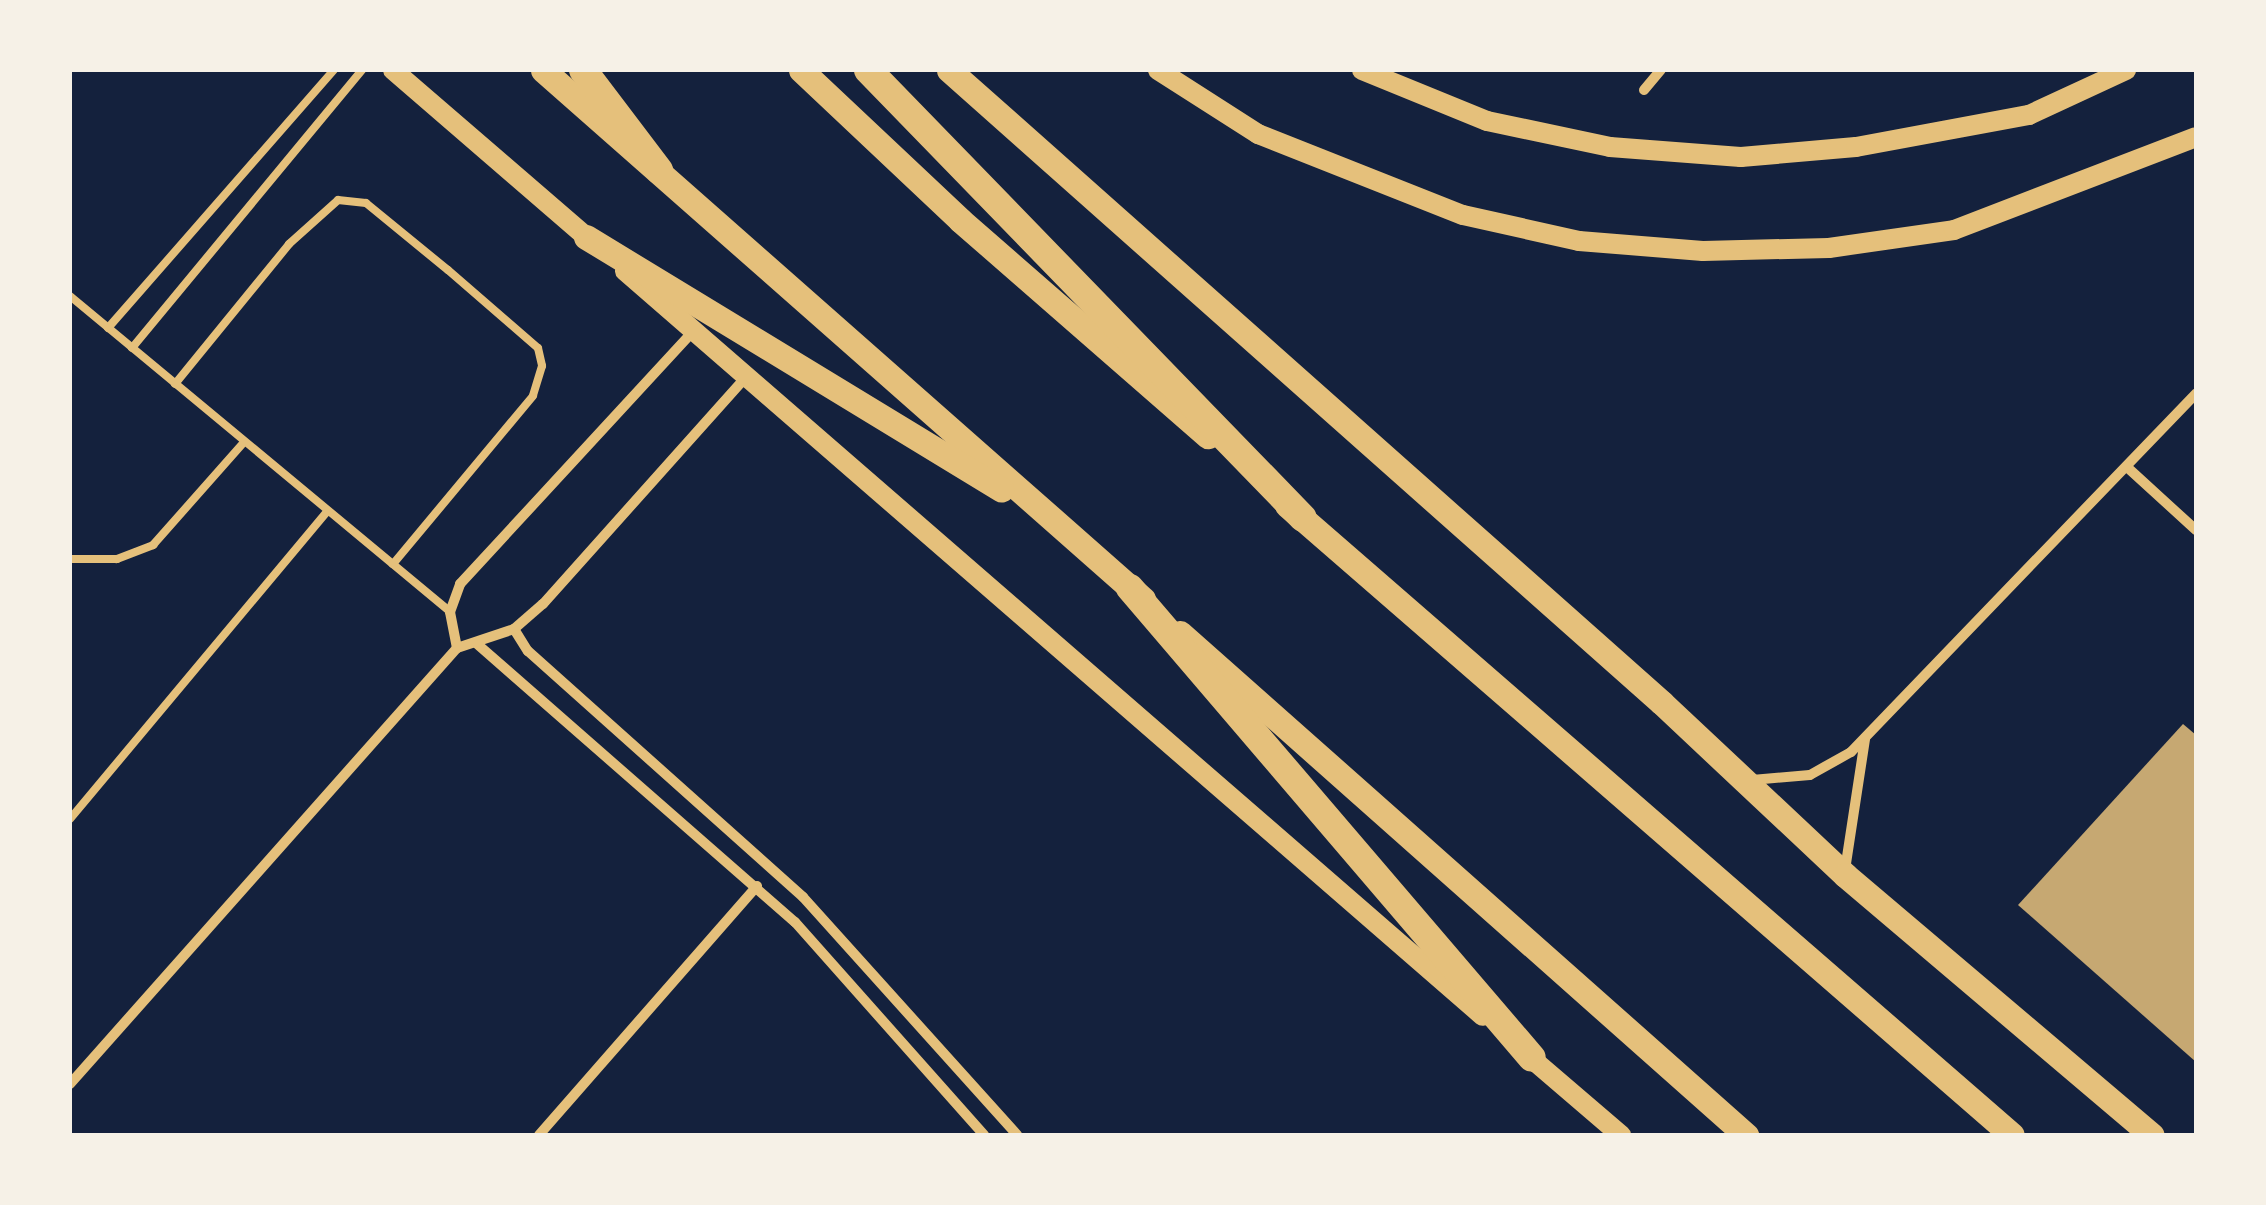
<!DOCTYPE html>
<style>
body{margin:0}
#map{position:relative;width:2266px;height:1205px;overflow:hidden;background:#14213d;font-family:"Public Sans",sans-serif}
div>[style]{position:absolute}
[style*='--x']{left:calc(var(--x)*1px);top:calc(var(--y)*1px);width:calc(var(--w)*1px);rotate:calc(var(--a)*1deg)}
.building>*{inset:0;background:#c6a872}
.service>*{height:8px;margin:-4px;padding:0 4px;transform-origin:4px;border-radius:4px;background:#e5c07b}
.minor>*{height:10px;margin:-5px;padding:0 5px;transform-origin:5px;border-radius:5px;background:#e5c07b}
.secondary>*{height:20px;margin:-10px;padding:0 10px;transform-origin:10px;border-radius:10px;background:#e5c07b}
.primary>*{height:25px;margin:-12.5px;padding:0 12.5px;transform-origin:12.5px;border-radius:12.5px;background:#e5c07b}
.trunk>*{height:28px;margin:-14px;padding:0 14px;transform-origin:14px;border-radius:14px;background:#e5c07b}
span{translate:-50% -50%;white-space:nowrap;text-align:center;line-height:1.15;-webkit-text-stroke:8px #f6f1e7;paint-order:stroke}
.frame{position:absolute;inset:0;border:72px solid #f6f1e7;pointer-events:none}
</style>
<div id="map">
<div class="building">
<div style="clip-path:polygon(2183px 724px,2196px 735px,2196px 1062px,2018px 905px)"></div>
</div>
<div class="service">
<div style="--x:70;--y:296;--w:494;--a:39.7"></div>
<div style="--x:108;--y:328;--w:343;--a:-48.8"></div>
<div style="--x:132;--y:348;--w:361;--a:-50.4"></div>
<div style="--x:175;--y:384;--w:181;--a:-50.8"></div>
<div style="--x:289;--y:244;--w:66;--a:-41.9"></div>
<div style="--x:338;--y:200;--w:28;--a:6"></div>
<div style="--x:366;--y:203;--w:106;--a:39.3"></div>
<div style="--x:448;--y:270;--w:119;--a:40.9"></div>
<div style="--x:538;--y:348;--w:18;--a:77"></div>
<div style="--x:542;--y:366;--w:31;--a:107"></div>
<div style="--x:533;--y:396;--w:219;--a:129.8"></div>
<div style="--x:70;--y:559;--w:47;--a:0"></div>
<div style="--x:117;--y:559;--w:39;--a:-21"></div>
<div style="--x:153;--y:545;--w:137;--a:-48.5"></div>
<div style="--x:70;--y:819;--w:400;--a:-50.1"></div>
</div>
<div class="minor">
<div style="--x:1644;--y:90;--w:26;--a:-50"></div>
<div style="--x:2128;--y:468;--w:92;--a:42.4"></div>
<div style="--x:514;--y:629;--w:26;--a:58"></div>
<div style="--x:528;--y:651;--w:369;--a:41.8"></div>
<div style="--x:803;--y:897;--w:320;--a:48"></div>
<div style="--x:476;--y:643;--w:424;--a:41.2"></div>
<div style="--x:795;--y:922;--w:285;--a:48.4"></div>
<div style="--x:457;--y:648;--w:37;--a:-101"></div>
<div style="--x:450;--y:612;--w:30;--a:-70"></div>
<div style="--x:460;--y:584;--w:345;--a:-47.3"></div>
<div style="--x:1752;--y:780;--w:58;--a:-4.9"></div>
<div style="--x:1810;--y:775;--w:47;--a:-29.3"></div>
<div style="--x:1851;--y:752;--w:498;--a:-46.1"></div>
<div style="--x:1845;--y:870;--w:133;--a:-81.3"></div>
<div style="--x:70;--y:1084;--w:583;--a:-48.41"></div>
<div style="--x:457;--y:648;--w:60;--a:-18.4"></div>
<div style="--x:514;--y:629;--w:38;--a:-41"></div>
<div style="--x:543;--y:604;--w:306;--a:-48.2"></div>
<div style="--x:539;--y:1135;--w:331;--a:-48.8"></div>
</div>
<div class="secondary">
<div style="--x:393;--y:70;--w:268;--a:40.8"></div>
<div style="--x:1158;--y:70;--w:119;--a:32.6"></div>
<div style="--x:1258;--y:134;--w:220;--a:21.6"></div>
<div style="--x:1463;--y:215;--w:119;--a:12.6"></div>
<div style="--x:1579;--y:241;--w:124;--a:4.6"></div>
<div style="--x:1703;--y:251;--w:126;--a:-1.4"></div>
<div style="--x:1829;--y:248;--w:126;--a:-8.2"></div>
<div style="--x:1954;--y:230;--w:259;--a:-21"></div>
<div style="--x:1362;--y:70;--w:135;--a:22.2"></div>
<div style="--x:1487;--y:121;--w:126;--a:11.9"></div>
<div style="--x:1610;--y:147;--w:131;--a:4.4"></div>
<div style="--x:1741;--y:157;--w:115;--a:-5"></div>
<div style="--x:1856;--y:147;--w:176;--a:-10.5"></div>
<div style="--x:2029;--y:115;--w:107;--a:-24.9"></div>
<div style="--x:625;--y:271;--w:1136;--a:40.97"></div>
<div style="--x:1524;--y:1052;--w:128;--a:40.6"></div>
</div>
<div class="primary">
<div style="--x:543;--y:70;--w:800;--a:41.4"></div>
<div style="--x:801;--y:70;--w:219;--a:43.3"></div>
<div style="--x:960;--y:220;--w:329;--a:41.1"></div>
<div style="--x:949;--y:70;--w:953;--a:41.6"></div>
<div style="--x:1662;--y:703;--w:251;--a:43.2"></div>
<div style="--x:1845;--y:875;--w:402;--a:40.3"></div>
<div style="--x:586;--y:237;--w:486;--a:31.3"></div>
<div style="--x:1287;--y:505;--w:960;--a:40.99"></div>
<div style="--x:1180;--y:633;--w:757;--a:41.57"></div>
</div>
<div class="trunk">
<div style="--x:583;--y:70;--w:126;--a:52.8"></div>
<div style="--x:868;--y:70;--w:624;--a:45.84"></div>
<div style="--x:1130;--y:588;--w:618;--a:49.46"></div>
</div>
<div class="frame"></div>
</div>
